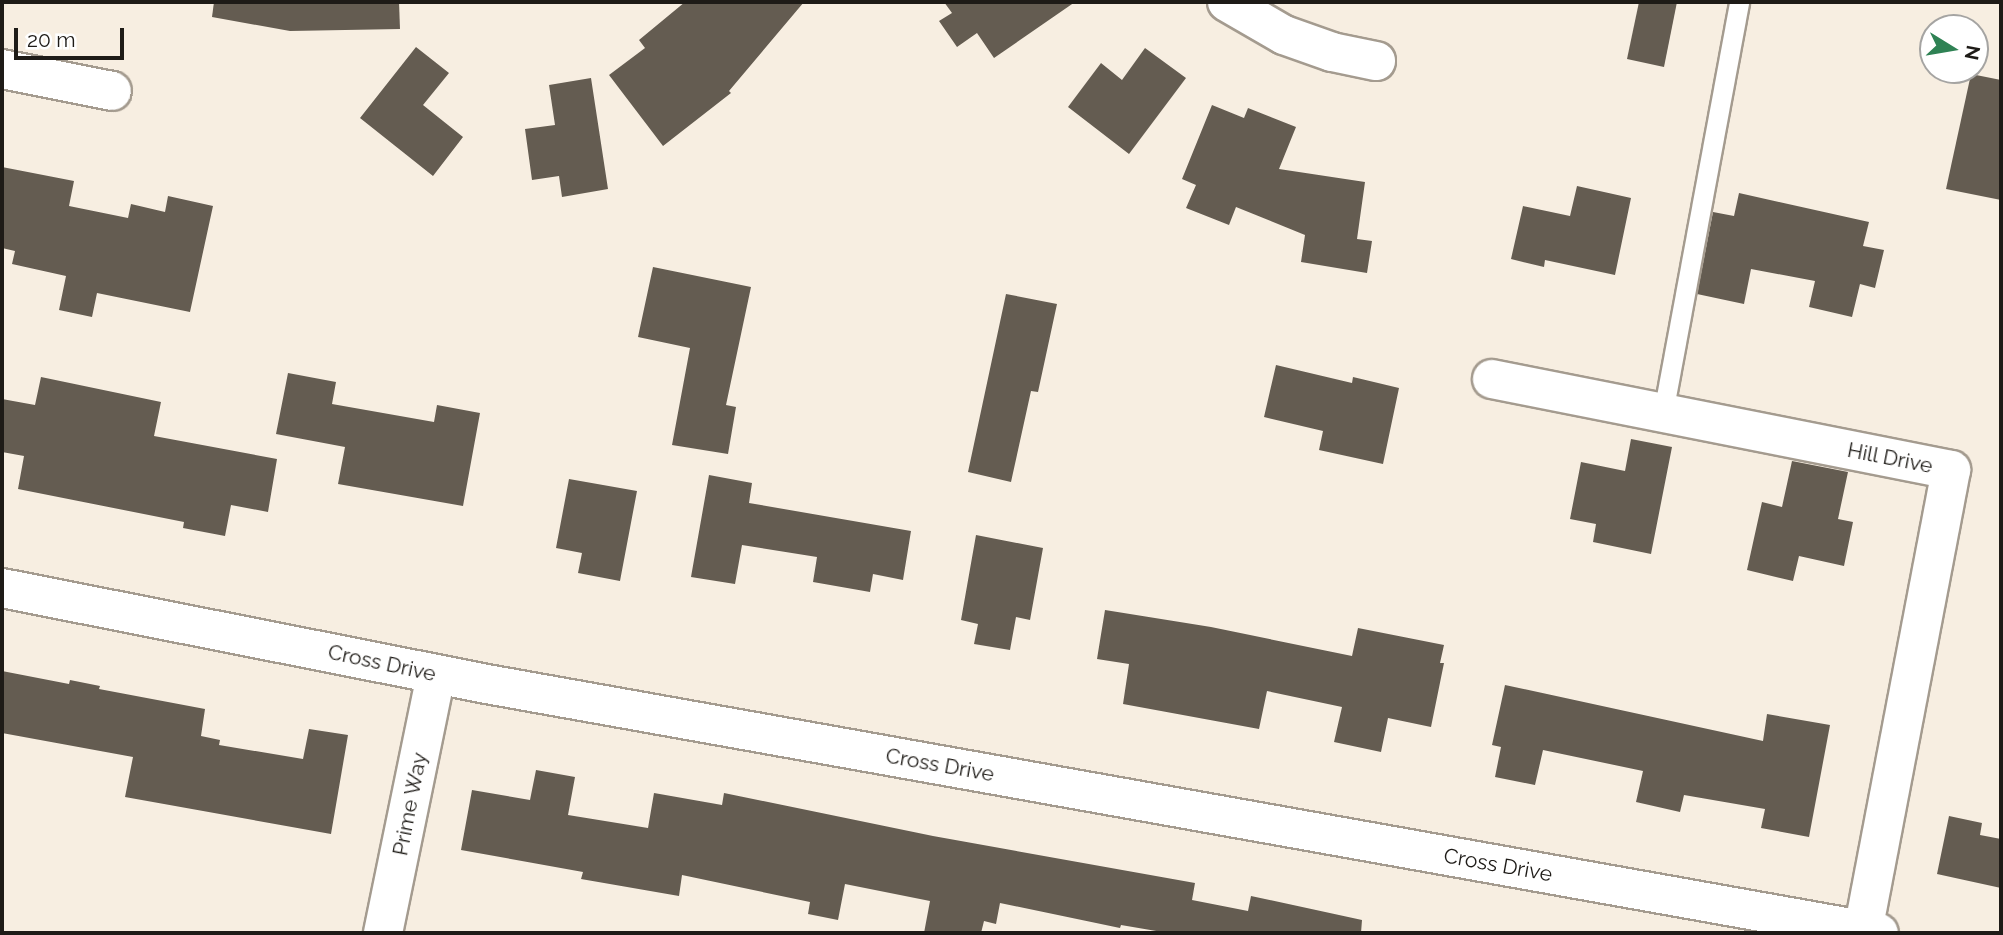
<!DOCTYPE html>
<style>
body{margin:0}
#map{position:relative;width:2003px;height:935px;overflow:hidden;background:#f7eee1;font-family:Raleway,sans-serif}
div>[style]{position:absolute}
[style*='--x']{left:calc(var(--x)*1px);top:calc(var(--y)*1px);width:calc(var(--w)*1px);rotate:calc(var(--a)*1deg)}
.building>*{inset:0;background:#645c51}
.roads{filter:drop-shadow(2px 0 #a49b8f) drop-shadow(-2px 0 #a49b8f) drop-shadow(0 2px #a49b8f) drop-shadow(0 -2px #a49b8f)}
.lane>*{height:19px;margin:-9.5px;padding:0 9.5px;transform-origin:9.5px;border-radius:9.5px;background:#fff}
.street>*{height:38px;margin:-19px;padding:0 19px;transform-origin:19px;border-radius:19px;background:#fff}
span{translate:-50% -50%;white-space:nowrap;text-align:center;line-height:1.15;-webkit-text-stroke:7px #fff;paint-order:stroke}
.street-label{font-size:21px;color:#1e1b17}
.frame{position:absolute;inset:0;border:4px solid #1e1b17;pointer-events:none}
.north{position:absolute;left:1919px;top:14px;width:70px;height:70px;box-sizing:border-box;background:#fff;border:2px solid #a5a4a2;border-radius:50%;rotate:101deg;font-size:19px;font-weight:700;line-height:28px;text-align:center;color:#1e1b17}
.north::after{content:'';display:block;margin:auto;width:24px;height:32px;background:#2f8254;clip-path:polygon(50% 0,100% 100%,50% 72%,0 100%)}
.scale{position:absolute;left:14px;top:28px;width:110px;height:32px;box-sizing:border-box;border:4px solid #1e1b17;border-top:0;padding-left:9px;font-size:21px;line-height:24px;white-space:nowrap;color:#1e1b17;-webkit-text-stroke:5px #fff;paint-order:stroke}
</style>
<div id="map">
<div class="building">
<div style="clip-path:polygon(214px 2px,399px 2px,400px 29px,290px 31px,212px 17px)"></div>
<div style="clip-path:polygon(685px 2px,804px 2px,729px 91px,731px 93px,663px 146px,609px 75px,645px 48px,639px 40px)"></div>
<div style="clip-path:polygon(944px 2px,1075px 2px,994px 58px,977px 33px,957px 47px,939px 21px,952px 13px)"></div>
<div style="clip-path:polygon(1639px 2px,1677px 2px,1664px 67px,1627px 59px)"></div>
<div style="clip-path:polygon(416px 47px,449px 73px,423px 105px,463px 137px,433px 176px,360px 118px)"></div>
<div style="clip-path:polygon(1145px 48px,1186px 78px,1129px 154px,1068px 107px,1101px 63px,1122px 80px)"></div>
<div style="clip-path:polygon(1971px 74px,2001px 80px,2001px 200px,1946px 189px)"></div>
<div style="clip-path:polygon(591px 78px,608px 189px,562px 197px,559px 176px,532px 180px,525px 129px,555px 125px,549px 85px)"></div>
<div style="clip-path:polygon(1212px 105px,1244px 118px,1248px 108px,1296px 127px,1279px 169px,1365px 182px,1357px 239px,1372px 241px,1367px 273px,1301px 262px,1305px 235px,1236px 207px,1229px 225px,1186px 208px,1196px 185px,1182px 179px)"></div>
<div style="clip-path:polygon(2px 167px,74px 181px,69px 206px,128px 218px,131px 204px,165px 212px,168px 196px,213px 206px,190px 312px,97px 293px,92px 317px,59px 310px,66px 276px,12px 264px,15px 251px,2px 248px)"></div>
<div style="clip-path:polygon(1577px 186px,1631px 198px,1615px 275px,1545px 260px,1544px 267px,1511px 259px,1523px 206px,1570px 216px)"></div>
<div style="clip-path:polygon(1739px 193px,1869px 222px,1863px 246px,1884px 250px,1875px 288px,1860px 284px,1852px 317px,1809px 307px,1815px 281px,1751px 269px,1744px 304px,1697px 294px,1713px 212px,1734px 216px)"></div>
<div style="clip-path:polygon(653px 267px,751px 287px,726px 405px,736px 407px,728px 454px,672px 445px,690px 348px,638px 337px)"></div>
<div style="clip-path:polygon(1006px 294px,1057px 304px,1038px 392px,1031px 391px,1011px 482px,968px 472px)"></div>
<div style="clip-path:polygon(1276px 365px,1352px 383px,1353px 377px,1399px 388px,1383px 464px,1319px 450px,1323px 431px,1264px 417px)"></div>
<div style="clip-path:polygon(288px 373px,336px 382px,332px 404px,434px 422px,437px 405px,480px 413px,463px 506px,338px 484px,345px 447px,276px 434px)"></div>
<div style="clip-path:polygon(41px 377px,161px 402px,154px 436px,277px 459px,268px 512px,231px 505px,225px 536px,183px 528px,184px 522px,18px 489px,24px 456px,2px 452px,2px 399px,35px 405px)"></div>
<div style="clip-path:polygon(1631px 439px,1672px 447px,1651px 554px,1593px 542px,1596px 524px,1570px 519px,1581px 462px,1625px 471px)"></div>
<div style="clip-path:polygon(1792px 461px,1848px 472px,1838px 519px,1853px 522px,1844px 566px,1799px 556px,1793px 581px,1747px 570px,1762px 502px,1782px 507px)"></div>
<div style="clip-path:polygon(709px 475px,752px 483px,749px 503px,911px 531px,903px 580px,873px 574px,870px 592px,813px 582px,817px 557px,742px 545px,735px 584px,691px 577px)"></div>
<div style="clip-path:polygon(569px 479px,637px 491px,620px 581px,578px 573px,582px 553px,556px 548px)"></div>
<div style="clip-path:polygon(976px 535px,1043px 548px,1030px 620px,1016px 617px,1010px 650px,974px 644px,978px 624px,961px 620px)"></div>
<div style="clip-path:polygon(1105px 610px,1211px 627px,1352px 656px,1358px 628px,1444px 645px,1440px 663px,1444px 663px,1431px 727px,1388px 718px,1381px 752px,1334px 742px,1342px 707px,1267px 691px,1259px 729px,1123px 704px,1129px 664px,1097px 659px)"></div>
<div style="clip-path:polygon(2px 671px,69px 684px,70px 680px,100px 686px,99px 689px,205px 709px,201px 736px,220px 740px,219px 745px,303px 759px,309px 729px,348px 735px,331px 834px,125px 797px,133px 757px,2px 733px)"></div>
<div style="clip-path:polygon(1505px 685px,1763px 741px,1767px 714px,1830px 725px,1809px 837px,1761px 828px,1765px 809px,1684px 795px,1680px 812px,1636px 802px,1643px 771px,1543px 750px,1535px 785px,1495px 777px,1501px 747px,1492px 745px)"></div>
<div style="clip-path:polygon(536px 770px,575px 777px,568px 815px,648px 828px,654px 793px,722px 805px,724px 793px,933px 836px,1195px 883px,1192px 900px,1248px 911px,1251px 896px,1362px 920px,1361px 933px,1168px 933px,1121px 925px,1120px 928px,1000px 903px,996px 924px,984px 921px,981px 933px,924px 933px,930px 901px,845px 884px,838px 920px,808px 914px,810px 902px,682px 875px,679px 896px,581px 879px,583px 872px,461px 850px,472px 790px,530px 800px)"></div>
<div style="clip-path:polygon(1949px 816px,1982px 823px,1980px 835px,2001px 839px,2001px 888px,1937px 874px)"></div>
</div>
<div class="roads">
<div class="lane">
<div style="--x:1663;--y:413;--w:418;--a:-79.5"></div>
</div>
<div class="street">
<div style="--x:1227;--y:2;--w:66;--a:30.1"></div>
<div style="--x:1284;--y:35;--w:51;--a:19.5"></div>
<div style="--x:1332;--y:52;--w:45;--a:11.6"></div>
<div style="--x:2;--y:69;--w:112;--a:11.3"></div>
<div style="--x:1492;--y:379;--w:468;--a:11.2"></div>
<div style="--x:1951;--y:470;--w:468;--a:100.8"></div>
<div style="--x:2;--y:588;--w:488;--a:11.2"></div>
<div style="--x:481;--y:683;--w:1420;--a:10.14"></div>
<div style="--x:383;--y:933;--w:263;--a:-78.4"></div>
</div>
</div>
<div class="street-label">
<span style="left:1890px;top:458px;rotate:11deg">Hill Drive</span>
<span style="left:382px;top:663px;rotate:12deg">Cross Drive</span>
<span style="left:940px;top:765px;rotate:10deg">Cross Drive</span>
<span style="left:410px;top:804px;rotate:-79deg">Prime Way</span>
<span style="left:1498px;top:865px;rotate:10deg">Cross Drive</span>
</div>
<div class="frame"></div>
<div class="north">N</div>
<div class="scale">20 m</div>
</div>
